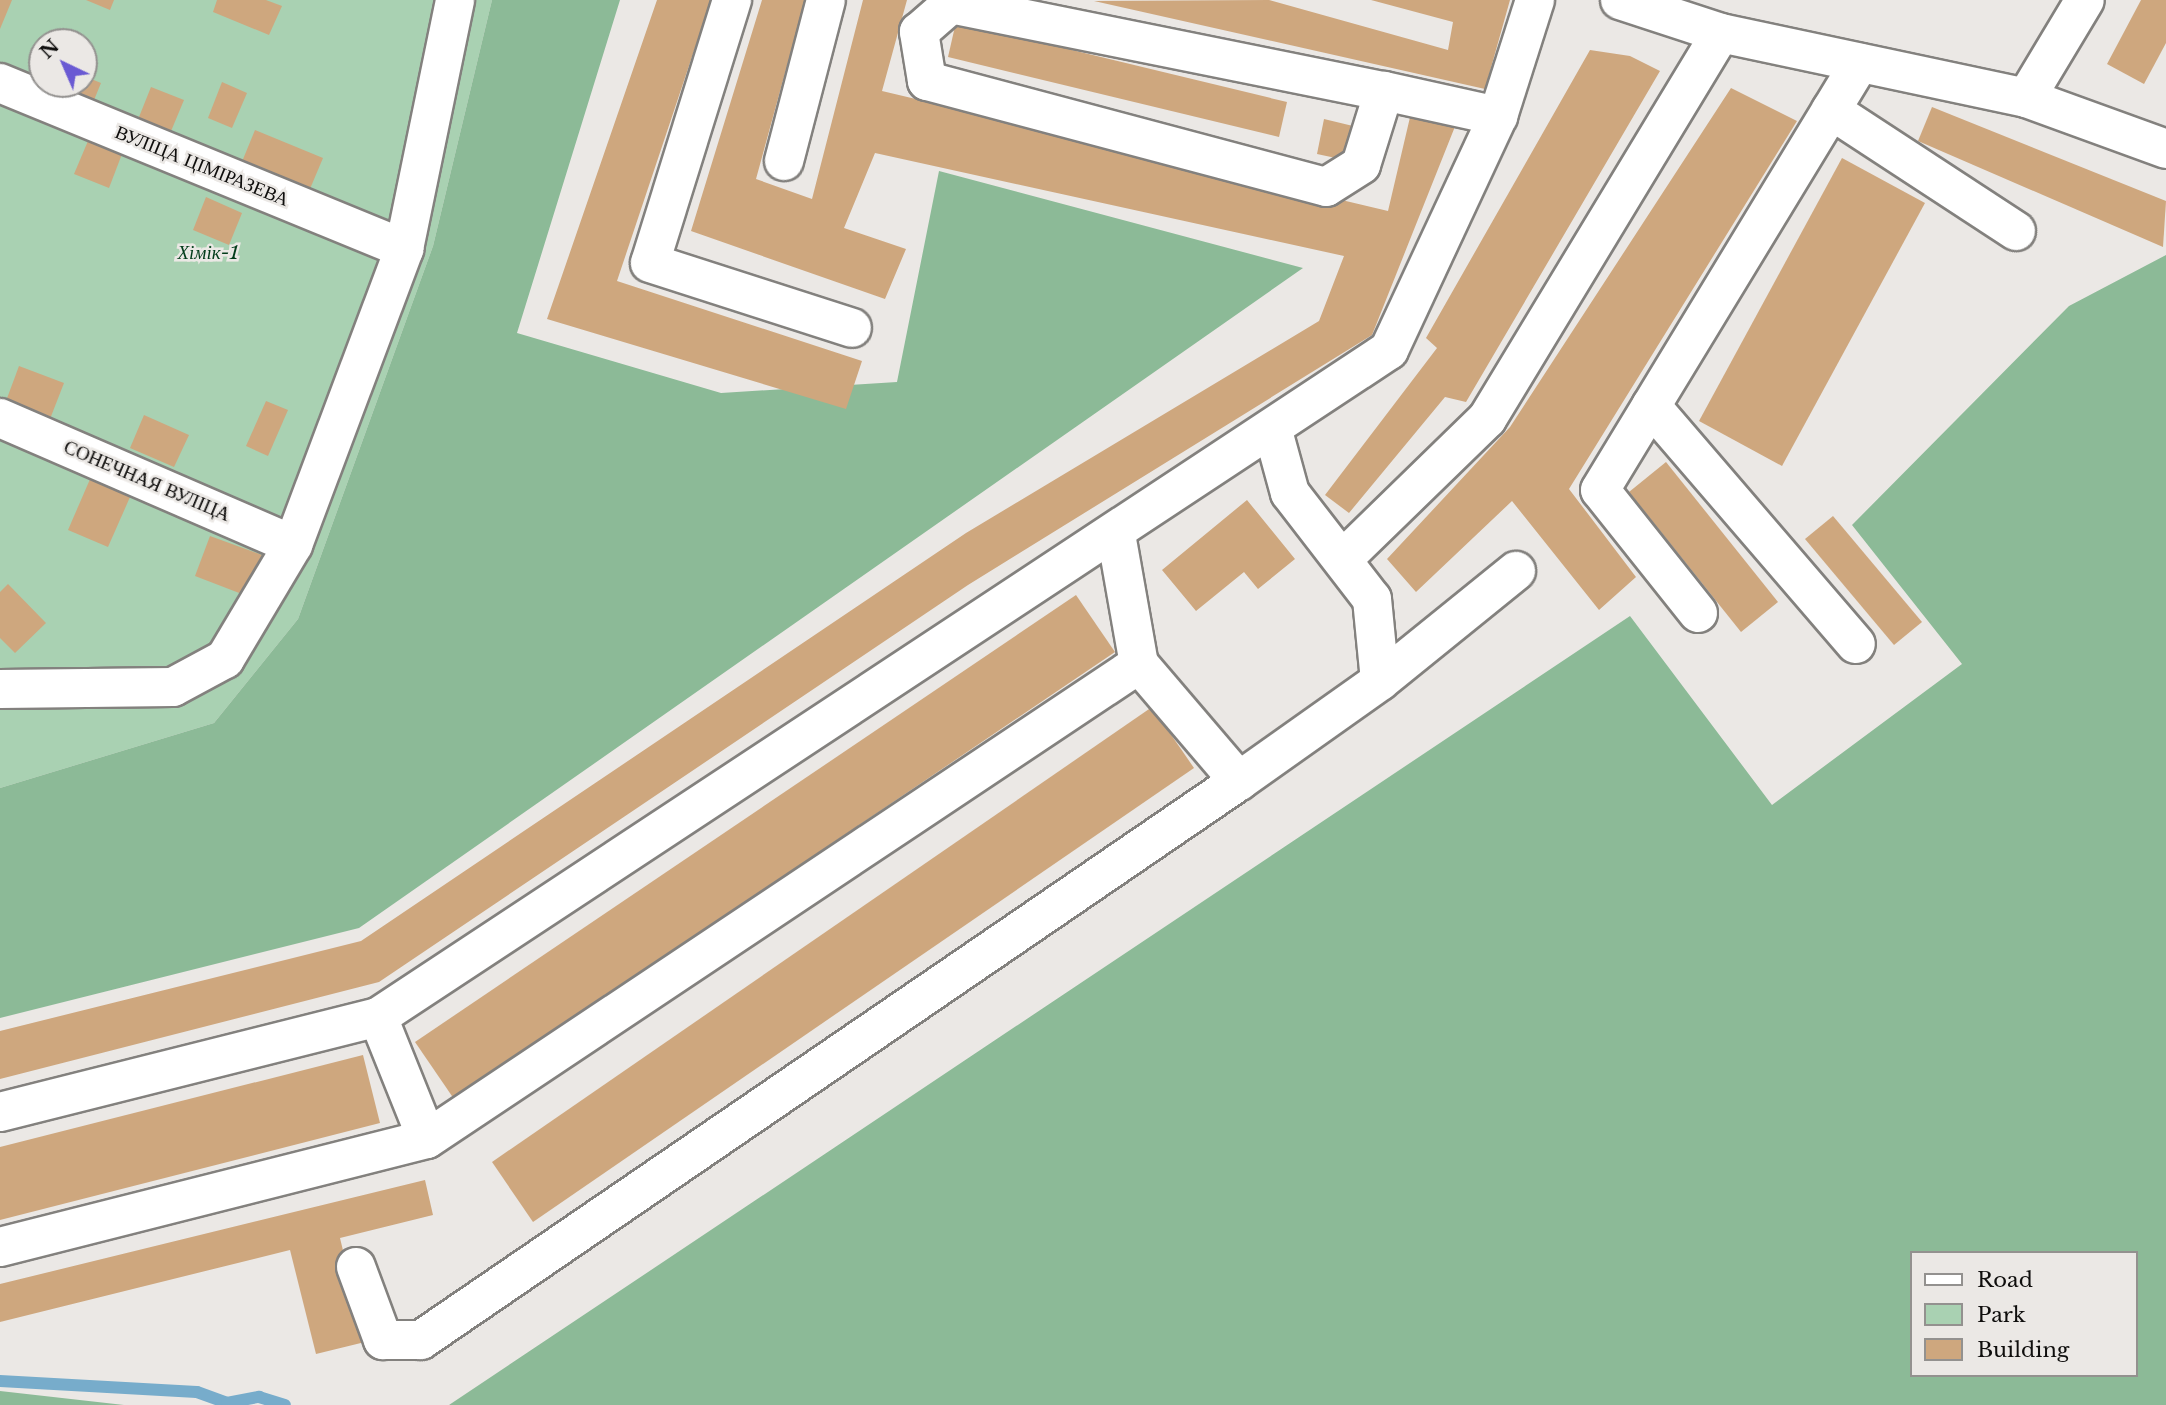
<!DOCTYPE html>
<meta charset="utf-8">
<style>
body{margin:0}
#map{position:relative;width:2166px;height:1405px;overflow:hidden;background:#ebe8e5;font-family:"Libre Baskerville",serif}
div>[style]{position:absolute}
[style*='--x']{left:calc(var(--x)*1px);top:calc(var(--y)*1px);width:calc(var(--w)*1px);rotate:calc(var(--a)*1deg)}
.green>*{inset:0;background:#a9d1b2}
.forest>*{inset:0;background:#8cba97}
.stream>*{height:12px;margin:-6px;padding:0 6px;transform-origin:6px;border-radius:6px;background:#77accb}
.building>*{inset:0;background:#cea77e}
.roads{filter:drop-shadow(2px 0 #83817e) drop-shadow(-2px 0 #83817e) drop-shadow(0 2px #83817e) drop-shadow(0 -2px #83817e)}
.minor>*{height:38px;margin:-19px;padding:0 19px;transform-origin:19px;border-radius:19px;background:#fff}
span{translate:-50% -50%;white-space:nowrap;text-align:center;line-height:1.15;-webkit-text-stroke:5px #ebe8e5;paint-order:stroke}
.street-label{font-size:19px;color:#0f0e0d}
.park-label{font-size:19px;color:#023c1a;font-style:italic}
.legend{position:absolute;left:1910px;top:1251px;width:228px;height:126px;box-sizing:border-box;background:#ebe8e5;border:2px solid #93918f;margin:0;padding:9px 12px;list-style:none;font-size:21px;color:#0f0e0d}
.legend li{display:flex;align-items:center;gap:14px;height:35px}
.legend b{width:35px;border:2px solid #93918f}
.north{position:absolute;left:28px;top:28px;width:70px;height:70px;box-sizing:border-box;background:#ebe8e5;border:2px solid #93918f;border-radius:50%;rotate:316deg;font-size:19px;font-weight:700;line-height:28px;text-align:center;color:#0f0e0d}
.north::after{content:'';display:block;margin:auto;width:24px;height:32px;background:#6a5ad3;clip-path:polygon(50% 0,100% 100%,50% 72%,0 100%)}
</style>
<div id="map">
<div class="green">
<div style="clip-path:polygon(evenodd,0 0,492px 0,433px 246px,298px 619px,214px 723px,0 788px,0 0,42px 42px,84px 42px,84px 84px,42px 84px,42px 42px)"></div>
</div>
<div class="forest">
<div style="clip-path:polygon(492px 0,620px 0,517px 333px,721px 393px,897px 382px,939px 171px,1303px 268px,359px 928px,0 1018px,0 788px,214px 723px,298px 619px,433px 246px)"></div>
<div style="clip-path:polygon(evenodd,2166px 255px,2166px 1405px,449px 1405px,1630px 616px,1772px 805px,1962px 664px,1852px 525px,2069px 306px,2166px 255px,1912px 1253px,2136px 1253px,2136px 1375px,1912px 1375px,1912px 1253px)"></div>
<div style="clip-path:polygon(0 1391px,124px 1405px,0 1405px)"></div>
</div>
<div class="stream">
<div style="--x:0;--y:1381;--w:197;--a:3.2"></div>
<div style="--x:197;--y:1392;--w:32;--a:20"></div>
<div style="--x:227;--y:1403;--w:33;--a:-11"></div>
<div style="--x:259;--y:1397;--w:27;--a:17"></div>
</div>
<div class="building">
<div style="clip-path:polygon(0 0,12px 0,0 29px)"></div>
<div style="clip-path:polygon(86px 0,114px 0,110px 10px)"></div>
<div style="clip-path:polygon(217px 0,266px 0,282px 6px,269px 35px,213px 12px)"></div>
<div style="clip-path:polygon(657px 0,711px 0,617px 281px,862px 361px,846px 409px,547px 319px)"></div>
<div style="clip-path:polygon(762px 0,805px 0,756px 179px,812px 199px,863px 0,907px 0,882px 91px,1388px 211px,1411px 113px,1456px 124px,1372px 335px,968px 585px,379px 982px,0 1079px,0 1031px,361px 941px,966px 533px,1319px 321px,1344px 256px,875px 153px,844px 228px,906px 249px,885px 299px,691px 231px)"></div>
<div style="clip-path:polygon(1269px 0,1448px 50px,1453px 22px,1371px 0,1510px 0,1485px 89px,1094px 1px)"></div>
<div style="clip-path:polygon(2141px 0,2166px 0,2166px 43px,2144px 84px,2107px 64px)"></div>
<div style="clip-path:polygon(956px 22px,1287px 102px,1279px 137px,948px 57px)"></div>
<div style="clip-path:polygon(1590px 50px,1630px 56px,1660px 71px,1466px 402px,1445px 397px,1349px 513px,1325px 495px,1437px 348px,1426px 338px)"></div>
<div style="clip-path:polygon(84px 76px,101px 83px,92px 105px,41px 84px,84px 84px)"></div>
<div style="clip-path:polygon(222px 82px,247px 93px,232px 128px,208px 118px)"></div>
<div style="clip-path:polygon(151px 87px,184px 100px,169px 136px,137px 122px)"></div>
<div style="clip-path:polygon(1731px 88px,1797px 121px,1569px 489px,1636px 577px,1599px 610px,1512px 501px,1416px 592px,1387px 559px,1510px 427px)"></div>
<div style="clip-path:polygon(1932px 107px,2166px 201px,2163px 247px,1918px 141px)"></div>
<div style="clip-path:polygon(1324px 119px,1353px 126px,1345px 160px,1317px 154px)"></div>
<div style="clip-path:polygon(255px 130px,323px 158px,307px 196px,239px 169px)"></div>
<div style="clip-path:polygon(88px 141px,122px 154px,109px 188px,74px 174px)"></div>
<div style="clip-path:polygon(1842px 158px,1925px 203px,1782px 466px,1699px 421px)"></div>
<div style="clip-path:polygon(206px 197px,242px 213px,229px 245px,193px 230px)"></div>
<div style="clip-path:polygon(19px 366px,64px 383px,50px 419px,6px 401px)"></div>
<div style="clip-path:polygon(266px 401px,288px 410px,268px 456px,246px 446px)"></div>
<div style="clip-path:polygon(144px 415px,189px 435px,174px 467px,130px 448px)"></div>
<div style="clip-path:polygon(1666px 462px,1778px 602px,1741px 632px,1629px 492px)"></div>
<div style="clip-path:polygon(94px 470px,134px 488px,108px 547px,68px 530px)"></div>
<div style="clip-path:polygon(1247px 500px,1295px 559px,1258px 589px,1244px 572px,1196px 611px,1162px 570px)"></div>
<div style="clip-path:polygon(1833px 516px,1922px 622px,1894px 645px,1805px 539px)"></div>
<div style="clip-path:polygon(210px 536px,262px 555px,247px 596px,195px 576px)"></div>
<div style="clip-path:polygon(8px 584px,46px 623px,15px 653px,0 638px,0 592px)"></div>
<div style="clip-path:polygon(1076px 595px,1115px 652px,454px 1099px,415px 1042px)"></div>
<div style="clip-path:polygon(1152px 707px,1194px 768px,533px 1222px,492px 1162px)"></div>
<div style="clip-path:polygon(363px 1055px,380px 1123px,0 1220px,0 1147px)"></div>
<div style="clip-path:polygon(425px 1180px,433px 1215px,340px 1238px,365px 1342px,316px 1354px,290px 1250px,0 1322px,0 1284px)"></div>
</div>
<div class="roads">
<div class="minor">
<div style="--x:732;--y:0;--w:275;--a:107.3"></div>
<div style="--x:650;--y:263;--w:212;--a:17.8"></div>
<div style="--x:1620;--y:0;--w:106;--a:18.1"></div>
<div style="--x:1721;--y:33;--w:312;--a:12"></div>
<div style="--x:2026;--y:98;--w:149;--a:20"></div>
<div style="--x:0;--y:83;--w:437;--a:22.3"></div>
<div style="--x:1384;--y:91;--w:77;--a:107.3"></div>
<div style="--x:1361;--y:165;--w:41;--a:147.8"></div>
<div style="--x:1326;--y:187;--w:413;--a:-165.1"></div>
<div style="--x:927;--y:81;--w:50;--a:-99.3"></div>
<div style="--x:919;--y:32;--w:43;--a:-41.2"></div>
<div style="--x:951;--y:4;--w:442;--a:11.4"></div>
<div style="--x:1384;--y:91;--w:117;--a:12.4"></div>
<div style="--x:2026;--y:98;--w:114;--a:-59"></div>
<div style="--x:1831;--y:110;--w:221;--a:33.2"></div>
<div style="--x:784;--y:161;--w:166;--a:-75.4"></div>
<div style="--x:1651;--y:406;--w:314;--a:49.3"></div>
<div style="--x:0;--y:418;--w:319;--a:23.4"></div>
<div style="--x:1273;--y:431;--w:64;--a:74.7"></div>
<div style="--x:1290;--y:493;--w:134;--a:52.3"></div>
<div style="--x:1372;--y:599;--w:82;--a:84.4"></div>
<div style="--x:1116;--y:534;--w:132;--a:80"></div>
<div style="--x:1139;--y:664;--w:154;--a:49.5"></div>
<div style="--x:1345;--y:557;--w:198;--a:-44.2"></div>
<div style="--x:1487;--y:419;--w:451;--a:-58.8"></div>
<div style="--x:1698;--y:613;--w:157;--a:-128.5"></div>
<div style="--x:1600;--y:490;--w:500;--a:-58.7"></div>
<div style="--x:0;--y:689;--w:173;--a:-0.7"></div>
<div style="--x:173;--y:687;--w:59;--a:-28.3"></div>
<div style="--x:225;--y:659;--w:133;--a:-59.2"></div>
<div style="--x:293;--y:545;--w:316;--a:-69.4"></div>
<div style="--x:404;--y:249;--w:254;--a:-78.4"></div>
<div style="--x:378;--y:1017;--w:131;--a:68.1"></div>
<div style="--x:0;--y:1112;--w:390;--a:-14.1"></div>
<div style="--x:378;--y:1017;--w:1211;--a:-33.41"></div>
<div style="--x:1389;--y:350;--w:258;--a:-65"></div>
<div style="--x:1498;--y:116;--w:122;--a:-72.3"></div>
<div style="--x:0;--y:1247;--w:440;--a:-14.2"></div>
<div style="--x:427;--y:1139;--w:856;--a:-33.71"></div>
<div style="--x:356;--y:1267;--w:78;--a:69.7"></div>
<div style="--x:383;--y:1340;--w:38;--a:0"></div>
<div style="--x:421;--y:1340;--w:991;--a:-34.35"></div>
<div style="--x:1239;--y:781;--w:173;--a:-35.3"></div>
<div style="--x:1380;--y:681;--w:175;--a:-39"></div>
</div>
</div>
<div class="street-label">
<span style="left:202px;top:166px;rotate:22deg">ВУЛІЦА ЦІМІРАЗЕВА</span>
<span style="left:147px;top:481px;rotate:23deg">СОНЕЧНАЯ ВУЛІЦА</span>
</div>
<div class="park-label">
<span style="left:208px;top:253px">Хімік-1</span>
</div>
<ul class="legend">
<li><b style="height:9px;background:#fff"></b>Road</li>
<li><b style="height:19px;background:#a9d1b2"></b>Park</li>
<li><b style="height:19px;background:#cea77e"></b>Building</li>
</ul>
<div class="north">N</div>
</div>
